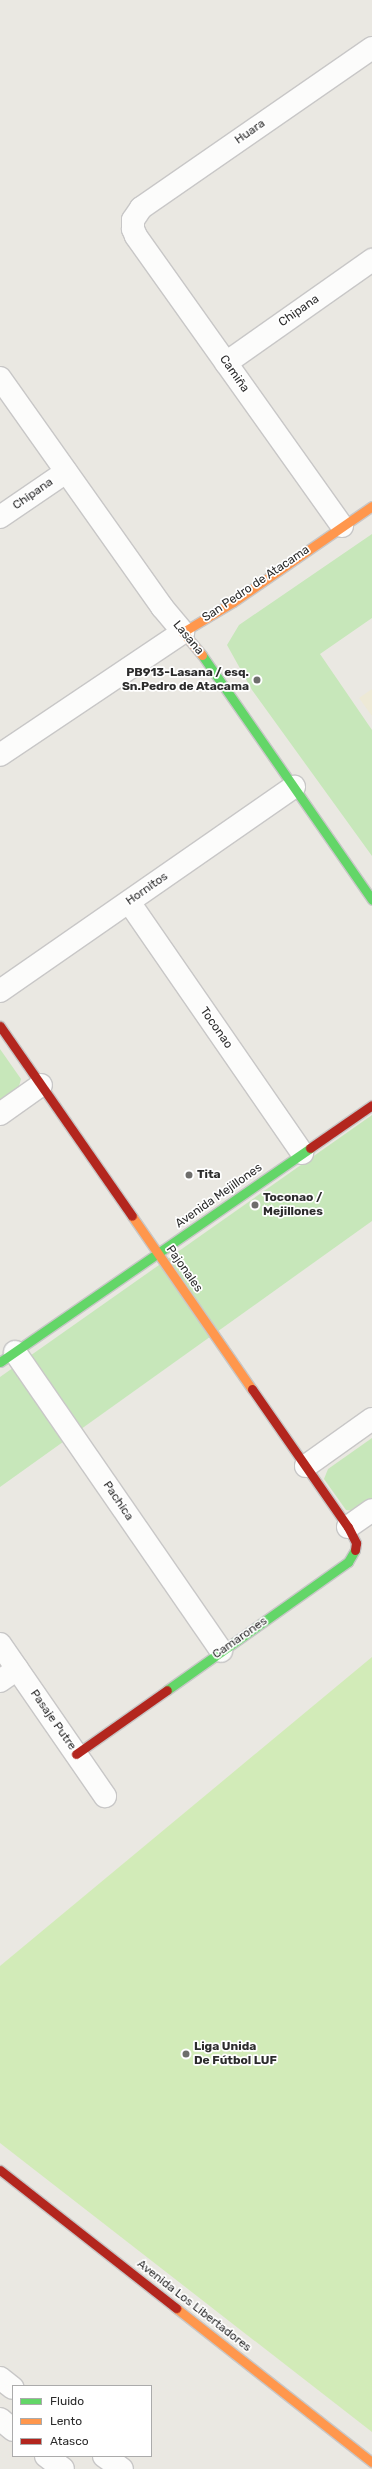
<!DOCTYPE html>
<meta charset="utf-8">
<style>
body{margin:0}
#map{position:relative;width:372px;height:2469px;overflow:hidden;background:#eae8e2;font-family:Rubik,sans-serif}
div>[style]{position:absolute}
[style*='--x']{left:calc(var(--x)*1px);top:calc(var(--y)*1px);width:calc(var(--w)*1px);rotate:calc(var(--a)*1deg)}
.education>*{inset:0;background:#ede9d6}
.green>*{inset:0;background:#c7e7ba}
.pitch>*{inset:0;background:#d2ebb8}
.roads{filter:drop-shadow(1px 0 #c8c7c7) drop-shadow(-1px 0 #c8c7c7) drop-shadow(0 1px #c8c7c7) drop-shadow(0 -1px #c8c7c7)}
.street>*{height:22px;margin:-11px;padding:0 11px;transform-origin:11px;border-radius:11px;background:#fcfcfb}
.fast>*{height:9px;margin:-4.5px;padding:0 4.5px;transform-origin:4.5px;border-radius:4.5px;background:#63d668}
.slow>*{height:9px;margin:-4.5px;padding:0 4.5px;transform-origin:4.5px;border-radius:4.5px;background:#ff974d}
.jam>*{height:9px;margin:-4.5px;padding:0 4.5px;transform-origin:4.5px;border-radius:4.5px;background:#b3261e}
.dots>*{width:11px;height:11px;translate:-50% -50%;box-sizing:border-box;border:2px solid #fff;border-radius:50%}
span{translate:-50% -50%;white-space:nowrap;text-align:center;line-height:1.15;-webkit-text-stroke:3.5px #fff;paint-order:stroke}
.street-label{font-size:12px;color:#2c2c2c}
.poi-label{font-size:12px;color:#2c2c2c;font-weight:700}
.right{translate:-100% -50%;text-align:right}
.left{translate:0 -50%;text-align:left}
.legend{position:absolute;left:12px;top:2385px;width:140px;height:72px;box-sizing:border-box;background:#fff;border:1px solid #ababab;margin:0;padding:5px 7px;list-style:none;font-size:12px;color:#2c2c2c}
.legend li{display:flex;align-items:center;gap:8px;height:20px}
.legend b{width:20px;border:1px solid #ababab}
</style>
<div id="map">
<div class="education">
<div style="clip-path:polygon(372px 689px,372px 716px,359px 698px)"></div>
</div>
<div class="green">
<div style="clip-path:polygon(372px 534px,372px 618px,320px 654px,372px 730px,372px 856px,252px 690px,227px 645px,239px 625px)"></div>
<div style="clip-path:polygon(0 1049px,21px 1079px,18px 1090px,0 1102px)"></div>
<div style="clip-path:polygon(372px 1115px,372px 1221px,0 1487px,0 1377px)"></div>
<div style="clip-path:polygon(372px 1438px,372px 1500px,355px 1511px,346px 1510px,324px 1479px,328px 1469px)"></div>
</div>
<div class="pitch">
<div style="clip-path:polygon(372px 1657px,372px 2432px,0 2143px,0 1966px)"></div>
</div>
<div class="roads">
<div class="street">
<div style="--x:226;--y:363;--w:179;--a:-35.2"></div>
<div style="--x:0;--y:378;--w:281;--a:54.7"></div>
<div style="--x:162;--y:607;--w:33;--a:50"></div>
<div style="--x:183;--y:632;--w:220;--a:146.1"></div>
<div style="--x:0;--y:517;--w:80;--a:-34.3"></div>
<div style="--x:342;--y:526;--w:356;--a:-125.4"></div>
<div style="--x:136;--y:236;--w:8;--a:-113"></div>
<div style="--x:133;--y:229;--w:9;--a:-90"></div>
<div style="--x:133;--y:220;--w:14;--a:-56"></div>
<div style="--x:141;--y:208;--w:281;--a:-34.7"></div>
<div style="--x:129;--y:902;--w:305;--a:55.4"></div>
<div style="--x:0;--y:991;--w:358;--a:-34.8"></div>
<div style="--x:0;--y:1114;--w:50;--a:-35.3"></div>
<div style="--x:15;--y:1352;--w:363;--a:55.4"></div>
<div style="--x:306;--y:1466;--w:81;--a:-35.5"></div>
<div style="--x:348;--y:1527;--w:29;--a:-35"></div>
<div style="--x:0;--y:1644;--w:185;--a:55.4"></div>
<div style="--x:0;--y:1681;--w:21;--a:-35"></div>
<div style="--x:0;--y:2378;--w:16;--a:38"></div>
<div style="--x:0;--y:2419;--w:17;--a:40"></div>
<div style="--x:46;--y:2456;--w:21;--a:37"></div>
<div style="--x:104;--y:2456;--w:22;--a:36"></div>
</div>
<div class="fast">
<div style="--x:202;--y:655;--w:298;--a:55.2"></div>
<div style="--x:0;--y:1362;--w:377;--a:-34.6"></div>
<div style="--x:167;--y:1690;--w:222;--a:-35.3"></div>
<div style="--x:348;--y:1562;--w:14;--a:-60"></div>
</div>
<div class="slow">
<div style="--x:202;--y:655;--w:30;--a:-130"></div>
<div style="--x:183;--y:632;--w:58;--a:-31"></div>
<div style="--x:233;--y:602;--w:169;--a:-34.6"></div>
<div style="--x:132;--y:1216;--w:211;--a:55.3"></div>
<div style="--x:176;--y:2308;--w:249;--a:38.2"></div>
</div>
<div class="jam">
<div style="--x:0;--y:1026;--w:231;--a:55.2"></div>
<div style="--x:310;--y:1148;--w:75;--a:-34.7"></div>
<div style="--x:252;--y:1389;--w:168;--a:55.2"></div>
<div style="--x:348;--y:1527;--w:18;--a:63"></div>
<div style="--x:356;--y:1543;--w:7;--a:98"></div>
<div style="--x:76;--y:1754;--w:111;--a:-35.1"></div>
<div style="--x:0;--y:2170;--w:224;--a:38.1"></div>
</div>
</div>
<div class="dots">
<div style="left:257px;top:680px;background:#6e6e6c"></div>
<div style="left:189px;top:1175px;background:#6e6e6c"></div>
<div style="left:255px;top:1205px;background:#6e6e6c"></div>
<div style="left:186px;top:2054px;background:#6e6e6c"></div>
</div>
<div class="street-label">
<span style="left:250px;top:132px;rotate:-35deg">Huara</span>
<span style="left:299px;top:311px;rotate:-35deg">Chipana</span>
<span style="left:234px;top:374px;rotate:55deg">Camiña</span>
<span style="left:33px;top:494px;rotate:-35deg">Chipana</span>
<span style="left:256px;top:584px;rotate:-34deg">San Pedro de Atacama</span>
<span style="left:188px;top:638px;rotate:50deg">Lasana</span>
<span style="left:147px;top:889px;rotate:-35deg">Hornitos</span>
<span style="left:216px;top:1028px;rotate:55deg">Toconao</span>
<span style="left:219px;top:1196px;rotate:-35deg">Avenida Mejillones</span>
<span style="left:184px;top:1269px;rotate:55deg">Pajonales</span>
<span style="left:118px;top:1501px;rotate:56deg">Pachica</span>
<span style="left:240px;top:1638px;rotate:-35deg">Camarones</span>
<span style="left:53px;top:1720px;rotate:55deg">Pasaje Putre</span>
<span style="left:194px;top:2306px;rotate:38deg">Avenida Los Libertadores</span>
</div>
<div class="poi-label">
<span class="right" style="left:249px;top:680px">PB913-Lasana / esq.<br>Sn.Pedro de Atacama</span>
<span class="left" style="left:197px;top:1175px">Tita</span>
<span class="left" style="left:263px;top:1205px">Toconao /<br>Mejillones</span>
<span class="left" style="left:194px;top:2054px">Liga Unida<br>De Fútbol LUF</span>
</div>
<ul class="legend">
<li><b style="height:5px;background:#63d668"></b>Fluido</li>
<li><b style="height:5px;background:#ff974d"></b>Lento</li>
<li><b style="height:5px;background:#b3261e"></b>Atasco</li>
</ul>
</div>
